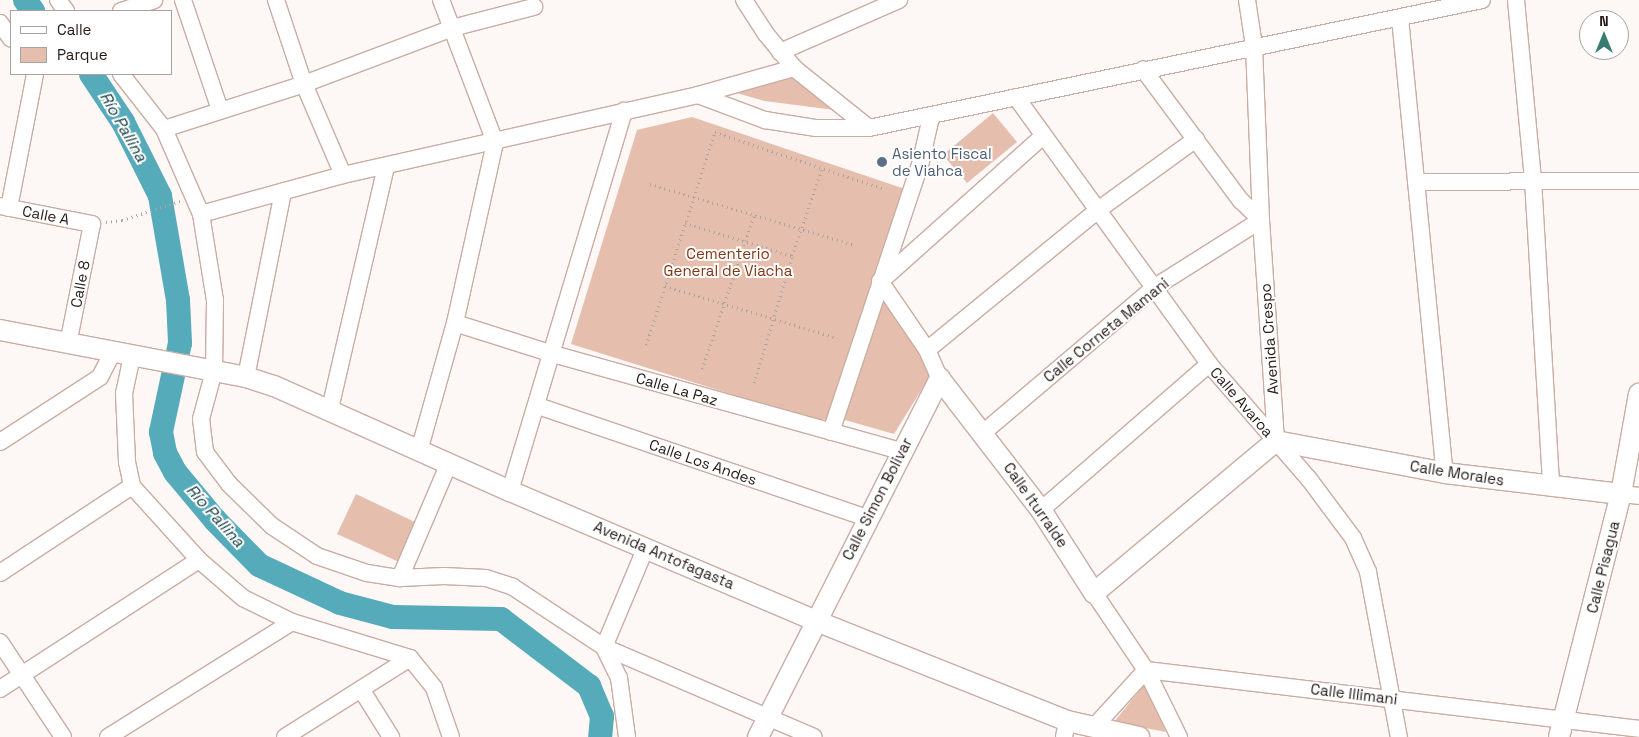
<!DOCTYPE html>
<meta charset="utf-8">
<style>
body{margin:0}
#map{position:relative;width:1639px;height:737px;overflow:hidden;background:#fdf7f5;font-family:"Space Grotesk",sans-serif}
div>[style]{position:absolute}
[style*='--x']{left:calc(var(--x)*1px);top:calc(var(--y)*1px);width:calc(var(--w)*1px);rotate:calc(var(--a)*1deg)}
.green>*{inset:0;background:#e6beae}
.river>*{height:24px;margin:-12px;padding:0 12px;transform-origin:12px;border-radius:12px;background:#56abba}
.path>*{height:2.5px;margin-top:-1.25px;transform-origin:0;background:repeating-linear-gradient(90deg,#aaa3a0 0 1px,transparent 0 5px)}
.roads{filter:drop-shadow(1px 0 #c9ada3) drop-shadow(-1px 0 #c9ada3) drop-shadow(0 1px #c9ada3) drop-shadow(0 -1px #c9ada3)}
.minor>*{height:16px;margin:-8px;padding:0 8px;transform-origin:8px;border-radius:8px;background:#fff}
.major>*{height:20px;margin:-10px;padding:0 10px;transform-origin:10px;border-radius:10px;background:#fff}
.dots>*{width:14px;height:14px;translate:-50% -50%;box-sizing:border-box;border:2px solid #fff;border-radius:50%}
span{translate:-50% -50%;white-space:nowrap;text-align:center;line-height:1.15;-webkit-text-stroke:4px #fff;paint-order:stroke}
.service-label{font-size:15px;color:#4e5e75}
.left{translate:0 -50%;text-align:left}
.street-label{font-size:15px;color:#221814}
.park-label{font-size:15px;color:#813513}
.water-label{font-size:16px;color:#133b42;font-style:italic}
.legend{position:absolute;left:10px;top:10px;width:162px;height:65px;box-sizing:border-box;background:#fff;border:1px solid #a7a3a1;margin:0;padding:6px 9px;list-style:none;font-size:15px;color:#221814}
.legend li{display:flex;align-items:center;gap:10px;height:25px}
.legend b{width:25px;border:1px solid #a7a3a1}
.north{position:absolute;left:1579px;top:10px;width:50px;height:50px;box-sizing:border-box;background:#fff;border:1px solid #a7a3a1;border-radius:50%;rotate:0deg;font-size:14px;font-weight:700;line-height:20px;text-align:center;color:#221814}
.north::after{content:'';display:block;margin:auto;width:18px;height:22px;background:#387d71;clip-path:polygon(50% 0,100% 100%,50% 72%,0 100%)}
</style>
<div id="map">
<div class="green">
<div style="clip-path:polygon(799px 76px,842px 111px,765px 101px,733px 92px)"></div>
<div style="clip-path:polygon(993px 113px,1017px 142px,967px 183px,943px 155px)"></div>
<div style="clip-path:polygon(692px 117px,905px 189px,827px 419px,817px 421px,571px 344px,637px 130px)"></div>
<div style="clip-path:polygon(883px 300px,933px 371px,894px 434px,838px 418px)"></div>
<div style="clip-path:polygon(356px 494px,417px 523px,399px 562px,337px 534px)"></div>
<div style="clip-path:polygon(1144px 685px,1166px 732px,1114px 722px)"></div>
</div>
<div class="river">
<div style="--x:25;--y:0;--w:14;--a:54"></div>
<div style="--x:91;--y:74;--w:58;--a:56.3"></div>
<div style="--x:123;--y:122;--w:83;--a:63.4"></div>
<div style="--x:160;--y:196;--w:106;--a:80.2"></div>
<div style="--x:178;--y:300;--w:43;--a:87.3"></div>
<div style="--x:180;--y:343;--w:91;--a:102.1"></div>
<div style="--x:161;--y:432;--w:21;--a:79"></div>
<div style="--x:165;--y:453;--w:21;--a:62"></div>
<div style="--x:175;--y:472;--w:62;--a:50.2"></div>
<div style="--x:215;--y:520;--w:63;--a:45.6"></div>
<div style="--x:259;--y:565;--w:89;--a:25.1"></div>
<div style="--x:340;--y:603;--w:55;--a:14.8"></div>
<div style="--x:393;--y:617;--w:108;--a:1.1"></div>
<div style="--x:501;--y:619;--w:111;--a:37.3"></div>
<div style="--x:589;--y:686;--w:33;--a:67"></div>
<div style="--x:602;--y:716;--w:21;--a:95"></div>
</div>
<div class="path">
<div style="--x:650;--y:184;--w:213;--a:16.6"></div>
<div style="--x:106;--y:222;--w:16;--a:-7"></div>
<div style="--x:122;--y:220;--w:61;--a:-18.1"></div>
<div style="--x:685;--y:223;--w:112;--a:17.1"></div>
<div style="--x:665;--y:286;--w:180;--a:16.8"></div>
<div style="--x:646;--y:345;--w:224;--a:-72.1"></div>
<div style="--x:715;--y:132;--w:178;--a:18.6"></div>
<div style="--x:702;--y:369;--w:163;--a:-71.3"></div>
<div style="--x:754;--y:383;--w:133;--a:-73.3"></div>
<div style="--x:792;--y:256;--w:93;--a:-71.2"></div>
</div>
<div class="roads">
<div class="minor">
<div style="--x:58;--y:0;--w:14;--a:54"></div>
<div style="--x:183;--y:0;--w:116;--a:71.4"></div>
<div style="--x:276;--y:0;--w:89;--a:71.6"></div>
<div style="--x:304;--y:84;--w:99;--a:66.8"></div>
<div style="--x:744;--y:0;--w:40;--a:57.1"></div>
<div style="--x:766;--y:34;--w:44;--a:50.5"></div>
<div style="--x:794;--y:68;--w:96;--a:38.7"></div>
<div style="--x:1247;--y:0;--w:47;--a:81.3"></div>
<div style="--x:1254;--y:46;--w:174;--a:87.7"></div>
<div style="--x:1261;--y:220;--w:222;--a:86.1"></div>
<div style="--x:1516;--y:0;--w:181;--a:84.6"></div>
<div style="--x:1533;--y:180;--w:308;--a:86.6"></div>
<div style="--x:121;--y:11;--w:35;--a:-18"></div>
<div style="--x:1400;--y:18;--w:457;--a:84.4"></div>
<div style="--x:0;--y:23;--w:19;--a:55"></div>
<div style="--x:780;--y:52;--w:130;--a:-23.6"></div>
<div style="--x:121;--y:74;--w:70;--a:52"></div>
<div style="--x:164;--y:129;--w:93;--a:66.5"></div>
<div style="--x:201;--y:214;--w:87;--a:80.8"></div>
<div style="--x:215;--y:300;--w:71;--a:90.8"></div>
<div style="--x:214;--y:371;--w:50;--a:105.2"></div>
<div style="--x:201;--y:419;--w:33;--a:83"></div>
<div style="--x:205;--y:452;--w:40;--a:53"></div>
<div style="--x:229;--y:484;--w:60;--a:44.3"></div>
<div style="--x:272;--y:526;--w:54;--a:33.7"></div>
<div style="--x:317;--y:556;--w:53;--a:18.8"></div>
<div style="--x:367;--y:573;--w:33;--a:9"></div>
<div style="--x:400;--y:578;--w:44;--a:-2.6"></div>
<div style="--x:444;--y:576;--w:42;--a:2.7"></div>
<div style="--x:486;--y:578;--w:28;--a:18"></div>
<div style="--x:513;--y:587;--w:109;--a:33.4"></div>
<div style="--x:604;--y:647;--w:228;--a:23.2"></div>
<div style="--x:698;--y:95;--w:72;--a:20.5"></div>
<div style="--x:765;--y:120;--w:52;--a:8.9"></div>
<div style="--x:816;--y:128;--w:53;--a:0"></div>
<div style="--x:869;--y:128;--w:626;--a:-11.79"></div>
<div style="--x:1016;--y:97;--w:329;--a:54.1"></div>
<div style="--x:1209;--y:364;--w:152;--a:49"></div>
<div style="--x:1309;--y:479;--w:74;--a:53.3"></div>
<div style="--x:1353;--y:538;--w:37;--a:66"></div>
<div style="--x:1368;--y:572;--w:168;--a:79.4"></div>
<div style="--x:164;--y:129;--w:147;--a:-17.8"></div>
<div style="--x:304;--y:84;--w:158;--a:-20.7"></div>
<div style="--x:452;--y:28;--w:85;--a:-14.4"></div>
<div style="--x:1416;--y:182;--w:223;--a:-0.3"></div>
<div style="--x:0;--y:206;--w:94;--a:11.1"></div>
<div style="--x:92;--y:224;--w:122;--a:101.3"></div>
<div style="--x:9;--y:208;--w:136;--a:-79"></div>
<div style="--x:201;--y:214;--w:147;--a:-15.4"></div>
<div style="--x:343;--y:175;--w:364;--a:-12.7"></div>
<div style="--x:698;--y:95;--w:100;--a:-15.7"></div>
<div style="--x:882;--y:280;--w:217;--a:-41.8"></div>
<div style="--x:880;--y:281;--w:83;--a:55.7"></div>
<div style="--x:927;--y:350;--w:32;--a:66"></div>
<div style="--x:455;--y:323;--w:103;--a:17.6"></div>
<div style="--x:553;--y:354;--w:361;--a:15.6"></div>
<div style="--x:927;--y:350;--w:221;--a:-39.3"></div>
<div style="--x:1098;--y:210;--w:121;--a:-35.9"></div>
<div style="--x:132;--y:356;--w:38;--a:102"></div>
<div style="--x:124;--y:393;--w:69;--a:87.5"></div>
<div style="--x:127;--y:462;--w:25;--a:78"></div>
<div style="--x:132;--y:486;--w:100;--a:47.8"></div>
<div style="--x:199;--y:560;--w:58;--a:40.8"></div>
<div style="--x:243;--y:598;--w:55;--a:26.1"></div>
<div style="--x:292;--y:622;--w:123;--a:17"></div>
<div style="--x:410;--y:658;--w:38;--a:51"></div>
<div style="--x:434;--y:688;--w:52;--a:70.9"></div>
<div style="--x:246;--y:377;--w:189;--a:-78.7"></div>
<div style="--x:538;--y:406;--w:348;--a:18.8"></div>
<div style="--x:330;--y:409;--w:249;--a:-77"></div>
<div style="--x:831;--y:432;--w:286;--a:-71.6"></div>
<div style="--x:921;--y:161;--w:45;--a:-77.2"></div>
<div style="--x:984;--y:432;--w:224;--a:-40.3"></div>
<div style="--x:1155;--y:287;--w:125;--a:-32.3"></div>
<div style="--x:1261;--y:220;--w:28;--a:-136"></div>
<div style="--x:1241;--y:201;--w:164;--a:-126.6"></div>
<div style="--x:0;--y:442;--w:119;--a:-33"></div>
<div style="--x:100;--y:377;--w:28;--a:-63"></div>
<div style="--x:419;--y:451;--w:133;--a:-74.3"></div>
<div style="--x:455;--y:323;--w:185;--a:-77.5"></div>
<div style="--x:495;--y:142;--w:152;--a:-110.8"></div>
<div style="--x:510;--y:491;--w:397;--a:-73.3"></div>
<div style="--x:1621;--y:494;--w:18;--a:6"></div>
<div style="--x:1041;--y:510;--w:223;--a:-41"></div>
<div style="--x:0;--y:573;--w:158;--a:-33.4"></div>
<div style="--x:400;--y:578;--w:125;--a:-66.9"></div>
<div style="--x:1094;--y:593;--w:93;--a:56"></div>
<div style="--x:1146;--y:670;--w:75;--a:63.8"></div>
<div style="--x:0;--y:642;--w:114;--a:56.4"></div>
<div style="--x:1146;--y:670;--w:497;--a:6.8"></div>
<div style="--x:0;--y:689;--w:237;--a:-33"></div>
<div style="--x:361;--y:689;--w:57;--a:58"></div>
<div style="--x:1094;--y:727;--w:77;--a:-47.6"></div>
<div style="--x:108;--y:737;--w:217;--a:-32"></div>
<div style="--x:285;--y:737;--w:148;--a:-32.3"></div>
<div style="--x:627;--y:737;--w:60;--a:-97.7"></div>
<div style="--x:619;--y:678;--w:34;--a:-116"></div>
<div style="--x:604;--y:647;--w:108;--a:-67.2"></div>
<div style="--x:1064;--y:737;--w:16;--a:-79"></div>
</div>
<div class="major">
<div style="--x:0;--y:330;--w:250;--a:10.8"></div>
<div style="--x:246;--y:377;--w:29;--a:18"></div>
<div style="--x:274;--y:386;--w:258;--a:24"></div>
<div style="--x:510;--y:491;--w:332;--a:23"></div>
<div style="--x:816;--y:621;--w:270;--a:21.7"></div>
<div style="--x:1067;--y:721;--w:74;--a:12.5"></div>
<div style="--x:758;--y:737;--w:402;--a:-63.1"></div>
<div style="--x:940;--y:379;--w:165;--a:52.4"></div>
<div style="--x:1041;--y:510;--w:98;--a:57.4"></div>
<div style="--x:1094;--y:593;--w:237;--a:-39.9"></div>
<div style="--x:1276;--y:441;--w:172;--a:10.7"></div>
<div style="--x:1445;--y:473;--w:177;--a:6.8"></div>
<div style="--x:1559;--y:737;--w:251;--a:-75.7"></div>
<div style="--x:1621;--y:494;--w:102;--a:-79.8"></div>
</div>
</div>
<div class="dots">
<div style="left:882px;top:162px;background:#5c6f8a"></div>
</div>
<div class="service-label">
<span class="left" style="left:892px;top:162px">Asiento Fiscal<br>de Viahca</span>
</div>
<div class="street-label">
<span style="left:46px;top:215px;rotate:11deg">Calle A</span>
<span style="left:80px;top:284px;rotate:-79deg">Calle 8</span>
<span style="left:1106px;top:330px;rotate:-39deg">Calle Corneta Mamani</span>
<span style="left:1269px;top:339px;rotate:-94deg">Avenida Crespo</span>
<span style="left:677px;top:389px;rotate:16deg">Calle La Paz</span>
<span style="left:1242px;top:402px;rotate:49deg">Calle Avaroa</span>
<span style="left:703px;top:462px;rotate:19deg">Calle Los Andes</span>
<span style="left:1457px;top:473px;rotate:9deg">Calle Morales</span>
<span style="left:877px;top:499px;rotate:-63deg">Calle Simon Bolivar</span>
<span style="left:1036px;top:505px;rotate:55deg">Calle Iturralde</span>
<span style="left:664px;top:555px;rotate:23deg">Avenida Antofagasta</span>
<span style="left:1603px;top:567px;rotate:-76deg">Calle Pisagua</span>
<span style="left:1354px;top:694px;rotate:7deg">Calle Illimani</span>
</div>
<div class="park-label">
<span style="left:728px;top:262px">Cementerio<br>General de Viacha</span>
</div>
<div class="water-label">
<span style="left:123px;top:127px;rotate:60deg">Río Pallina</span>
<span style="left:215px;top:516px;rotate:48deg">Río Pallina</span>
</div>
<ul class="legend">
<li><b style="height:6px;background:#fff"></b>Calle</li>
<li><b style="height:14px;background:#e6beae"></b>Parque</li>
</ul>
<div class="north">N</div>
</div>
